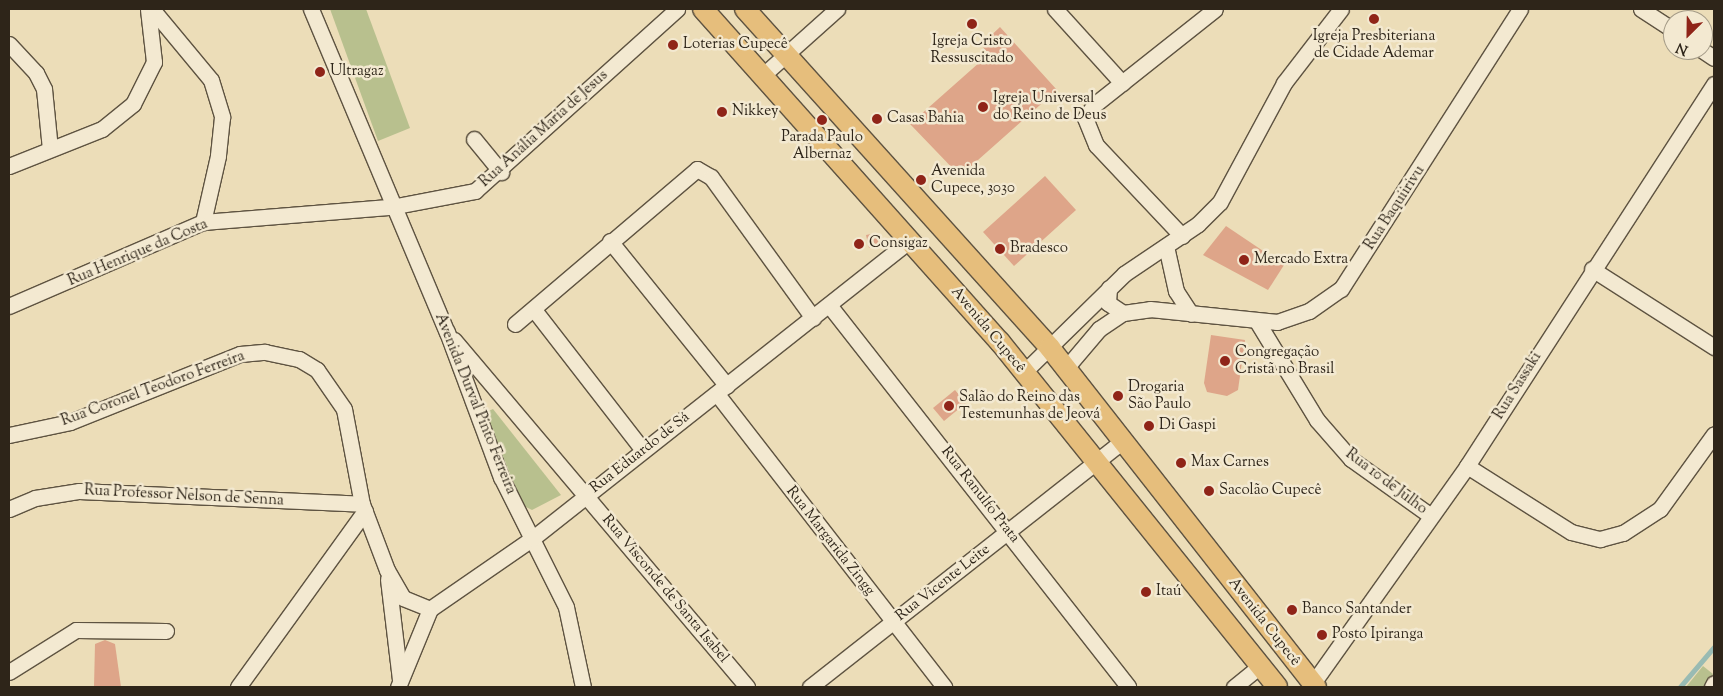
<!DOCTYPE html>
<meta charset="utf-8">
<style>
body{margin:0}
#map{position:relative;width:1723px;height:696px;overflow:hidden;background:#ecddb8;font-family:"Sorts Mill Goudy",serif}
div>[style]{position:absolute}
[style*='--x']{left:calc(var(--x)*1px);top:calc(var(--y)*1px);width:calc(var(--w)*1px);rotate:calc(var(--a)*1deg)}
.green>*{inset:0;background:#b8c08e}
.stream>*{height:4.5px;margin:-2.25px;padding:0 2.25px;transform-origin:2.25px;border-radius:2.25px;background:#99bbb3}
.building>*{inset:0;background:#dea589}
.roads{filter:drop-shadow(1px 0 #5e5341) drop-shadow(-1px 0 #5e5341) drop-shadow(0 1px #5e5341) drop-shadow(0 -1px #5e5341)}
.minor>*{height:15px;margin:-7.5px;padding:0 7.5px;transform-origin:7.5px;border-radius:7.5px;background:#f3e9d1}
.major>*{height:20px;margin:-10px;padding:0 10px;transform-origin:10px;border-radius:10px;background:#e6be7c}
.dots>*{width:14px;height:14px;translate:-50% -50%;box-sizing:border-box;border:2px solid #f3e9d1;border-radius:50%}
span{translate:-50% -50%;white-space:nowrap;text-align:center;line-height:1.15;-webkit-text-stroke:5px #f3e9d1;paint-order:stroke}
.poi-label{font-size:15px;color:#2e2519}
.left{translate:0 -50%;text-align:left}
.street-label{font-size:15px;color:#2e2519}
.frame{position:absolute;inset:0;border:10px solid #2e2519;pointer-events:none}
.north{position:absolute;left:1663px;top:10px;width:50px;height:50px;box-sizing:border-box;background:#f3e9d1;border:1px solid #a49b87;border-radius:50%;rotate:203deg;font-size:14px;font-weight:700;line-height:20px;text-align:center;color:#2e2519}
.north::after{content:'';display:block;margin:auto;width:18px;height:22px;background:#8f2418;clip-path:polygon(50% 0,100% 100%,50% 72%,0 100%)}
</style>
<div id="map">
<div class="green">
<div style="clip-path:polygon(330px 9px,366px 9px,410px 128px,378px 141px)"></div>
<div style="clip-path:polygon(493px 409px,561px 495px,532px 510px,524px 506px,485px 418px,486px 412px)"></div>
<div style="clip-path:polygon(1703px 666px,1713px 674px,1706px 687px,1686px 687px)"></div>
</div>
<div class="stream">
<div style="--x:1680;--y:687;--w:52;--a:-49.6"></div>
</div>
<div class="building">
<div style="clip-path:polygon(1000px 27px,1057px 90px,960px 176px,910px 124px,989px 54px,981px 45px)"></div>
<div style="clip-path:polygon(1045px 176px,1076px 210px,1014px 266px,983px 232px)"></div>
<div style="clip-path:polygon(1226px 226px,1284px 265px,1268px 290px,1203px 255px)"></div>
<div style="clip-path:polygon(876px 233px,879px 245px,869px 248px,866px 235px)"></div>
<div style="clip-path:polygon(1211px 335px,1245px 340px,1238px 390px,1227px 396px,1207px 392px,1204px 383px)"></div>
<div style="clip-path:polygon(955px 390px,966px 403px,944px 421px,933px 408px)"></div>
<div style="clip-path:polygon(105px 640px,115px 644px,121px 687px,94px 687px,95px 644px)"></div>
</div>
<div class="roads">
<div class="minor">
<div style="--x:152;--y:9;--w:92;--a:50.3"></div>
<div style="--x:211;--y:80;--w:39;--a:73"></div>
<div style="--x:222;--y:117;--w:39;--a:96"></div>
<div style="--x:218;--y:156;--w:68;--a:102.8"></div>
<div style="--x:311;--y:9;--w:350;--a:67.2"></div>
<div style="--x:447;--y:332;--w:155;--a:69.6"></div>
<div style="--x:501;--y:477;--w:145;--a:63.4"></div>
<div style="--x:566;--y:607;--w:82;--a:78"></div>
<div style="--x:1055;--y:9;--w:100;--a:47.8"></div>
<div style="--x:1641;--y:9;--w:38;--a:33"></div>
<div style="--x:9;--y:44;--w:40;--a:47"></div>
<div style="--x:36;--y:73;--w:18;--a:63"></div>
<div style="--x:44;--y:89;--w:60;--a:84.3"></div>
<div style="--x:1702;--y:50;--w:14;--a:34"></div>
<div style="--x:762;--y:76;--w:101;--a:-41.8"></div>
<div style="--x:474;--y:139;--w:43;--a:50.7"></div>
<div style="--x:9;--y:166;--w:100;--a:-21.7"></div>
<div style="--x:102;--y:129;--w:40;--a:-39"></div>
<div style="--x:133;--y:104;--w:47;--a:-63.4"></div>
<div style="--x:154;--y:62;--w:53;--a:-96.5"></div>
<div style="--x:1182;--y:236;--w:125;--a:-133.4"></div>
<div style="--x:1096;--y:145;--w:29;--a:-112"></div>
<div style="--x:1085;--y:118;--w:16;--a:-55"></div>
<div style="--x:1094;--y:105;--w:154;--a:-38.4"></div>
<div style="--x:610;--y:241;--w:186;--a:51.1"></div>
<div style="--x:1166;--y:246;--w:46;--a:77.5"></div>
<div style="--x:1176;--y:291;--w:27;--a:57"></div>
<div style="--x:1592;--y:269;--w:145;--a:32.6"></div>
<div style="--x:1109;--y:288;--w:15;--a:94"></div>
<div style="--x:1108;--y:303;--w:18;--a:34"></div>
<div style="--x:829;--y:305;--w:485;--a:51.9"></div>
<div style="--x:9;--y:306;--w:211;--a:-23.4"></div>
<div style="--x:203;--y:222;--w:189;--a:-4.6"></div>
<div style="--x:391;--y:207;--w:86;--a:-10.8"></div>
<div style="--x:475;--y:191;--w:272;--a:-42"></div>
<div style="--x:535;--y:311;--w:175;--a:52.2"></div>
<div style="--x:1258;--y:323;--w:114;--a:58.7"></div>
<div style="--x:1317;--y:420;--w:52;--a:48.9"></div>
<div style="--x:1351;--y:459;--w:98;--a:35.5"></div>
<div style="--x:515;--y:324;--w:239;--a:-40.4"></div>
<div style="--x:697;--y:169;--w:16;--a:30"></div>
<div style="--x:711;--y:177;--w:174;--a:54.1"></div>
<div style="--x:454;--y:340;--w:454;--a:49.8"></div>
<div style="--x:1066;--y:368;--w:51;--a:-49.8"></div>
<div style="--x:1099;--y:329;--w:29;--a:-34"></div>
<div style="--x:1123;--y:313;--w:27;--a:-8"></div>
<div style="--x:1150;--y:309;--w:128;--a:5.8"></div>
<div style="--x:1277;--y:322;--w:34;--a:-19"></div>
<div style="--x:1309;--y:311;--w:39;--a:-35"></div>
<div style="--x:1341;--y:289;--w:332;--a:-57.4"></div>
<div style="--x:1024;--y:372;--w:140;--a:-44.4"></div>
<div style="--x:1124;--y:274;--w:89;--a:-34"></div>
<div style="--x:1198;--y:224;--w:31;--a:-45"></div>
<div style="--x:1220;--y:202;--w:135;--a:-61.7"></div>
<div style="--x:1284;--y:83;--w:93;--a:-52.4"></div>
<div style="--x:717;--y:394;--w:371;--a:52.2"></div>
<div style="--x:9;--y:435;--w:62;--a:-12"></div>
<div style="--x:70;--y:422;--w:183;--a:-21.8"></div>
<div style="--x:240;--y:354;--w:25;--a:-5"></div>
<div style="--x:265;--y:352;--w:35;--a:12"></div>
<div style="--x:299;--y:359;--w:21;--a:31"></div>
<div style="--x:317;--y:370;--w:47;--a:55.3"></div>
<div style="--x:344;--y:409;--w:97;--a:79.3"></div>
<div style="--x:362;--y:504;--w:71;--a:69.3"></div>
<div style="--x:387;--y:570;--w:32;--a:60"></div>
<div style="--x:403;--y:598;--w:29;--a:22"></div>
<div style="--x:1467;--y:466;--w:123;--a:32.4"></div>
<div style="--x:1571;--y:532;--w:30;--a:14"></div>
<div style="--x:1600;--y:539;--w:24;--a:-15"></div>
<div style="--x:1623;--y:533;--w:44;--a:-33"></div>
<div style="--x:1660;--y:509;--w:92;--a:-54.2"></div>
<div style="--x:9;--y:509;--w:28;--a:-23"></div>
<div style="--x:35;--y:498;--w:45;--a:-9"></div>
<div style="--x:79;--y:491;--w:283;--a:2.6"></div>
<div style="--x:388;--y:579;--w:102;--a:83.2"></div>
<div style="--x:9;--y:672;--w:79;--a:-32.1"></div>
<div style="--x:76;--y:630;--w:90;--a:0.6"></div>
<div style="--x:1313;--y:683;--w:266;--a:-54.6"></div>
<div style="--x:1467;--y:466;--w:455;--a:-57.1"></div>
<div style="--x:238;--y:687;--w:217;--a:-54.2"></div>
<div style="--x:398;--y:687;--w:84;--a:-67.7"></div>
<div style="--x:430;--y:609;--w:125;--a:-34.6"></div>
<div style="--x:533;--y:538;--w:479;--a:-38.3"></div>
<div style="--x:810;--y:687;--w:398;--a:-38.2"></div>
<div style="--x:1234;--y:687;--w:33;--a:-39"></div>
<div style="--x:1712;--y:687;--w:4;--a:-63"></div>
</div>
<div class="major">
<div style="--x:703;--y:9;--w:446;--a:48.3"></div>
<div style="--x:1000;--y:342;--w:442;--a:51.2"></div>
<div style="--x:745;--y:9;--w:456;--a:48"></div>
<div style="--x:1050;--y:348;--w:431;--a:51.9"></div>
</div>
</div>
<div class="dots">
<div style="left:1374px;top:19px;background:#8f2418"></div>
<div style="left:972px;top:24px;background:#8f2418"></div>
<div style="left:673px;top:45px;background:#8f2418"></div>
<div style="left:320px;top:72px;background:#8f2418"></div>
<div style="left:983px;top:107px;background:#8f2418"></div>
<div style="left:722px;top:112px;background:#8f2418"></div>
<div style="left:877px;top:119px;background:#8f2418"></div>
<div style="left:822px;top:120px;background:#8f2418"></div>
<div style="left:921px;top:180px;background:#8f2418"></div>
<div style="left:859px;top:244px;background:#8f2418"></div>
<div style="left:1000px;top:249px;background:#8f2418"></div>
<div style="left:1244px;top:260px;background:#8f2418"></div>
<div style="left:1225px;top:361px;background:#8f2418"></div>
<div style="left:1118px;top:396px;background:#8f2418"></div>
<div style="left:949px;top:406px;background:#8f2418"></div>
<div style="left:1149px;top:426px;background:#8f2418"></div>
<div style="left:1181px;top:463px;background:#8f2418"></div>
<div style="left:1209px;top:491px;background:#8f2418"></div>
<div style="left:1146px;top:592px;background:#8f2418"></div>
<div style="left:1292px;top:610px;background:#8f2418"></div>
<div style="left:1322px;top:635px;background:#8f2418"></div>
</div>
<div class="poi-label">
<span style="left:1374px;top:45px">Igreja Presbiteriana<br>de Cidade Ademar</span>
<span style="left:972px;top:50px">Igreja Cristo<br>Ressuscitado</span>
<span class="left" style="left:683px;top:45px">Loterias Cupecê</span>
<span class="left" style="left:330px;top:72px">Ultragaz</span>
<span class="left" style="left:993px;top:107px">Igreja Universal<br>do Reino de Deus</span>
<span class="left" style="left:732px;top:112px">Nikkey</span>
<span class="left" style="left:887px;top:119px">Casas Bahia</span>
<span style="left:822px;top:146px">Parada Paulo<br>Albernaz</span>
<span class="left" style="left:931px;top:180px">Avenida<br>Cupece, 3030</span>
<span class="left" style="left:869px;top:244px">Consigaz</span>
<span class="left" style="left:1010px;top:249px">Bradesco</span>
<span class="left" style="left:1254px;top:260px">Mercado Extra</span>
<span class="left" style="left:1235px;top:361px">Congregação<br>Cristã no Brasil</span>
<span class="left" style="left:1128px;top:396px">Drogaria<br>São Paulo</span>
<span class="left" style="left:959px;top:406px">Salão do Reino das<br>Testemunhas de Jeová</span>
<span class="left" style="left:1159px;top:426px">Di Gaspi</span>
<span class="left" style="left:1191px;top:463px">Max Carnes</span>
<span class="left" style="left:1219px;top:491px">Sacolão Cupecê</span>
<span class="left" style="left:1156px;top:592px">Itaú</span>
<span class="left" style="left:1302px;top:610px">Banco Santander</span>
<span class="left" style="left:1332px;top:635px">Posto Ipiranga</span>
</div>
<div class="street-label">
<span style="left:544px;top:129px;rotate:-42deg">Rua Anália Maria de Jesus</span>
<span style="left:1395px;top:208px;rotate:-57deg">Rua Baquiirivu</span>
<span style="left:138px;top:253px;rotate:-23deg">Rua Henrique da Costa</span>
<span style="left:988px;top:330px;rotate:50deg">Avenida Cupecê</span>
<span style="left:1518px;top:386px;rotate:-58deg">Rua Sassaki</span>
<span style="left:153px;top:389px;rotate:-20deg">Rua Coronel Teodoro Ferreira</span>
<span style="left:475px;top:404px;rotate:68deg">Avenida Durval Pinto Ferreira</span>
<span style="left:640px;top:453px;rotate:-38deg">Rua Eduardo de Sá</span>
<span style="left:1386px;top:482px;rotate:37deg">Rua 10 de Julho</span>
<span style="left:980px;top:495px;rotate:52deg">Rua Ranulfo Prata</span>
<span style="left:184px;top:496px;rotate:3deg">Rua Professor Nelson de Senna</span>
<span style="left:830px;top:541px;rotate:52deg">Rua Margarida Zingg</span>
<span style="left:943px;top:583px;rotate:-38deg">Rua Vicente Leite</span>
<span style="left:665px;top:589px;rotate:50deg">Rua Visconde de Santa Isabel</span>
<span style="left:1264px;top:622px;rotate:52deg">Avenida Cupecê</span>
</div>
<div class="frame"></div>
<div class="north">N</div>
</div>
